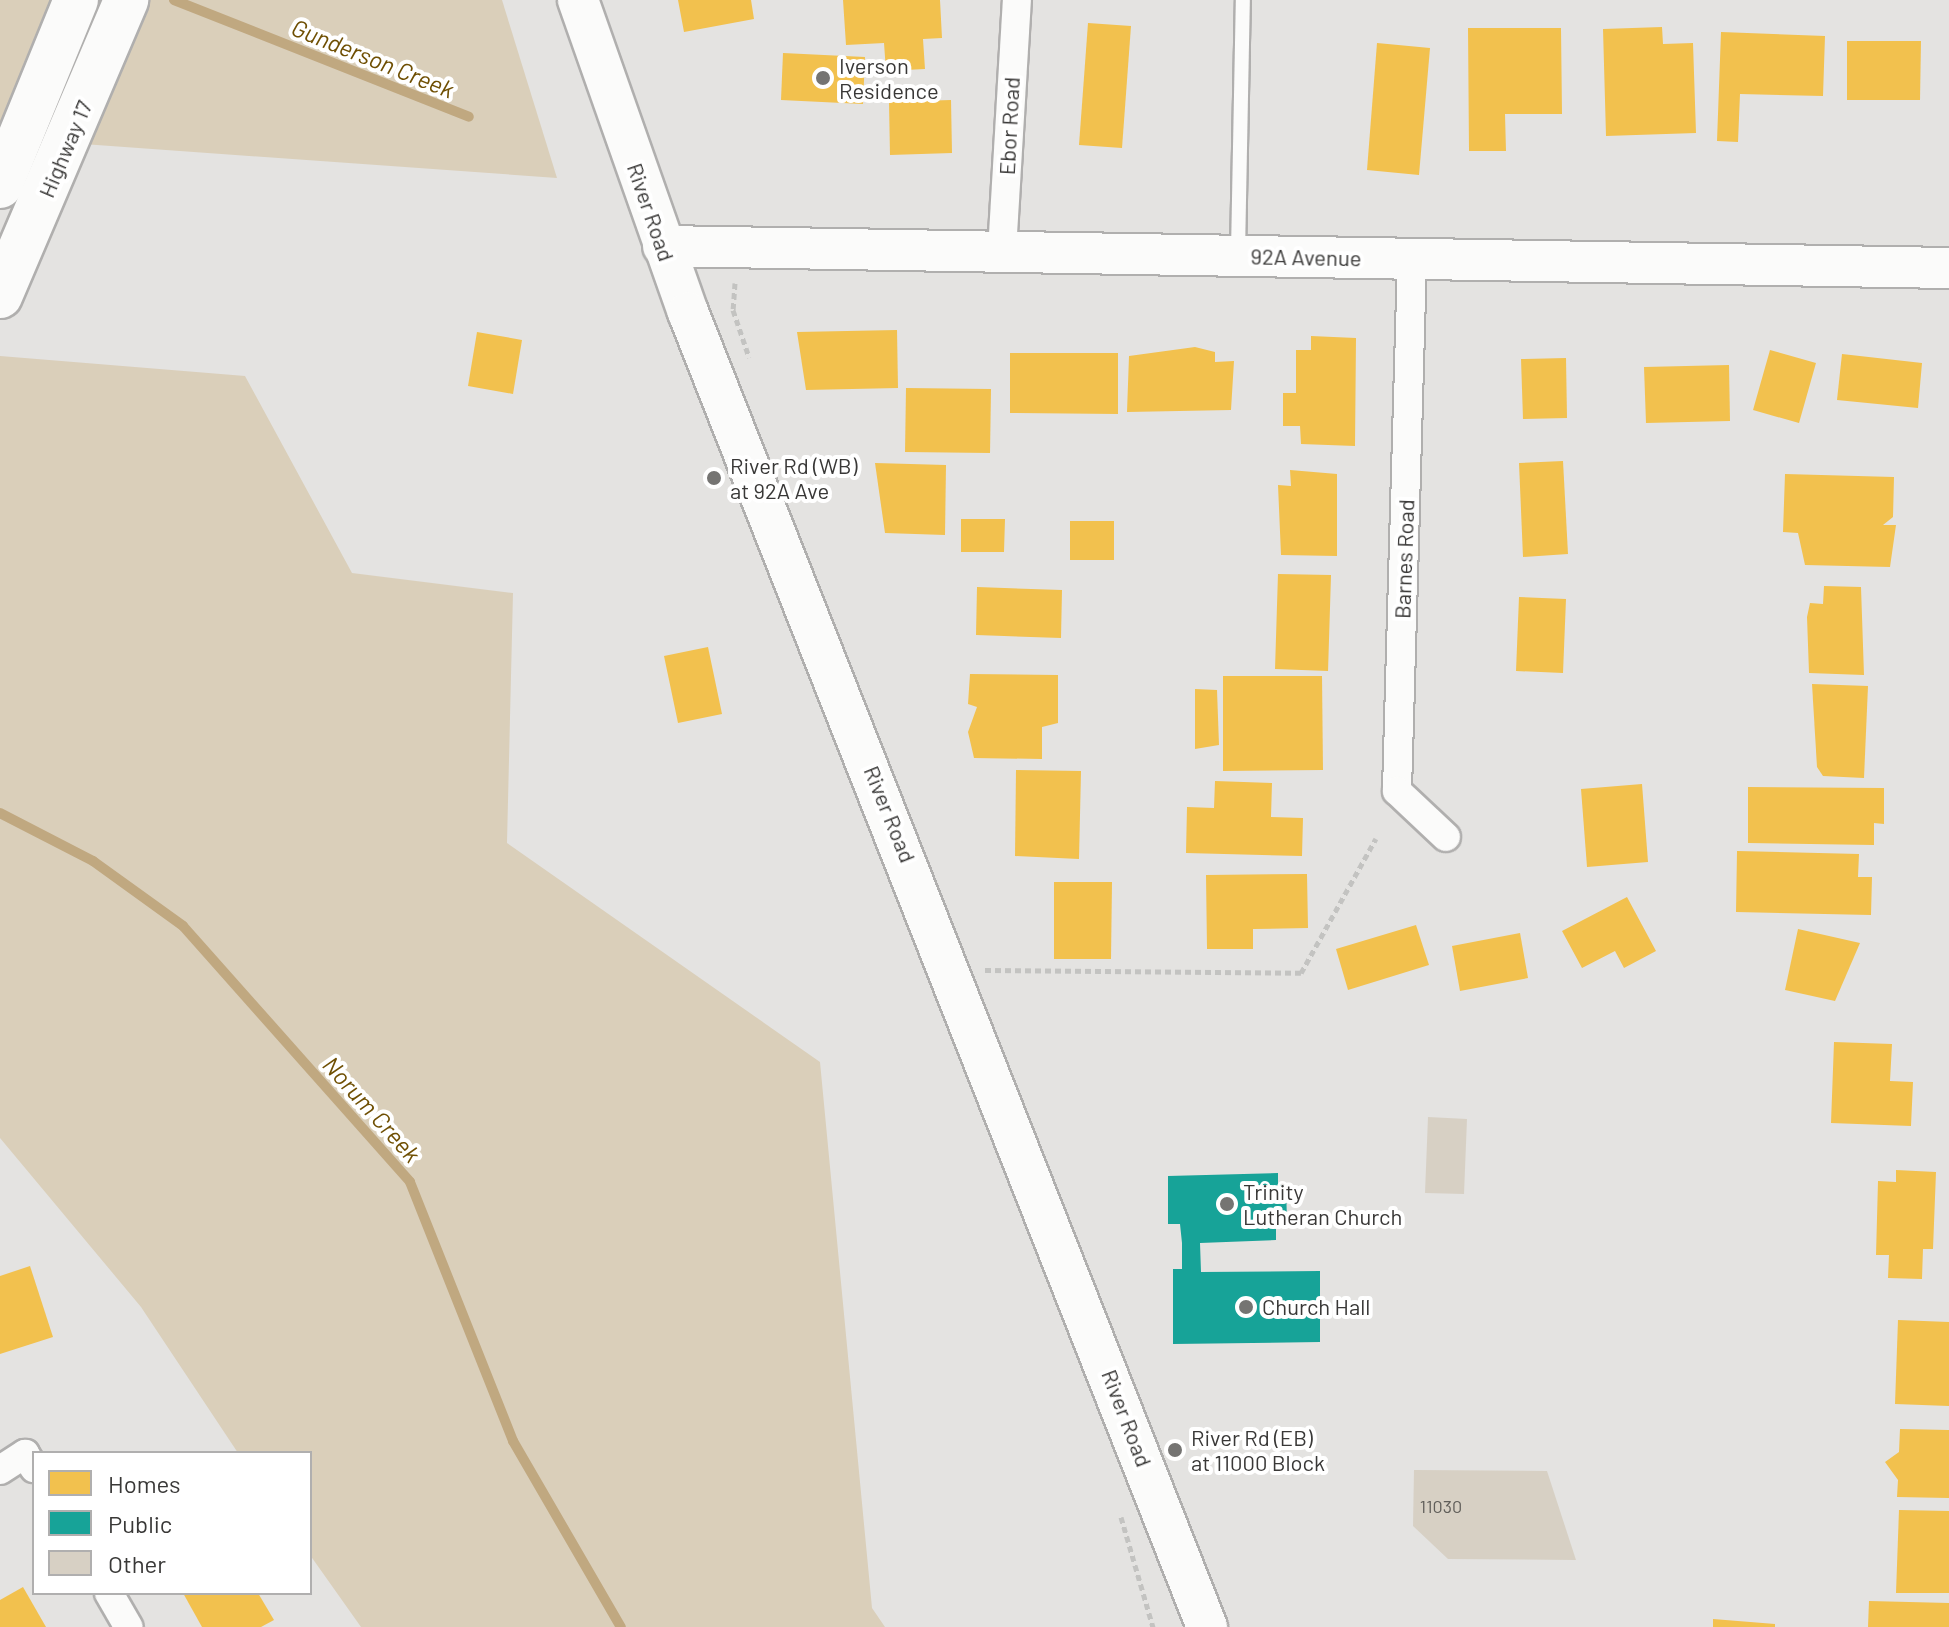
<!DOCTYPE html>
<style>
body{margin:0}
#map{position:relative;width:1949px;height:1627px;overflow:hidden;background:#e4e3e1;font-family:Barlow,sans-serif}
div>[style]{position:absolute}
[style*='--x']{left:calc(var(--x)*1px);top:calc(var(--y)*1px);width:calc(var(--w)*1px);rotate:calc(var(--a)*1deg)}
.green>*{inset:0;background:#dacfba}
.homes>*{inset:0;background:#f2c14e}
.public>*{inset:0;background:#17a398}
.stream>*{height:10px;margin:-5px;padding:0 5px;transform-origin:5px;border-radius:5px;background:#c0a880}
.building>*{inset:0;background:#d7d0c4}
.path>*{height:5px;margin-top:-2.5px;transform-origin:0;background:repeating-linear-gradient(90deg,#c3c3c1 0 6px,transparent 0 10px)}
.roads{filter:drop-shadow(2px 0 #b0afae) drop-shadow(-2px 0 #b0afae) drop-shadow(0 2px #b0afae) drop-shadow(0 -2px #b0afae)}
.lane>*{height:14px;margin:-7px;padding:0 7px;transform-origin:7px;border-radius:7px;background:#fbfbfa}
.street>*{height:28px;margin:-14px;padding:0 14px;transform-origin:14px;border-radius:14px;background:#fbfbfa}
.secondary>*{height:40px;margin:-20px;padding:0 20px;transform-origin:20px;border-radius:20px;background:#fbfbfa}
.highway>*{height:44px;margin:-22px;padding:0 22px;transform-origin:22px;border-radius:22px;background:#fbfbfa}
.dots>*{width:22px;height:22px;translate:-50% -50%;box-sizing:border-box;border:4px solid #fff;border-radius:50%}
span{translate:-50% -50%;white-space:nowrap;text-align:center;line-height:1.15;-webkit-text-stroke:8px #fff;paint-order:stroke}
.number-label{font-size:18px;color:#605e5a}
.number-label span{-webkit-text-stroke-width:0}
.poi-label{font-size:22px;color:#393837}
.left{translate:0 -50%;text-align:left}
.street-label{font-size:22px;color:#393837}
.water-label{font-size:24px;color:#6f4f03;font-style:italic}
.legend{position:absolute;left:32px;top:1451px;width:280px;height:144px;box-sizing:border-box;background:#fff;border:2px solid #b0afaf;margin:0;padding:10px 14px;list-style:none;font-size:24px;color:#393837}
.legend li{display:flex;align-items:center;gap:16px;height:40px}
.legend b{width:40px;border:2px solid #b0afaf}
</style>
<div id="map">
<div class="green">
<div style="clip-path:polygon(0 0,502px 0,557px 178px,0 138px)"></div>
<div style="clip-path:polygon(0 356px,245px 376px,352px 573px,513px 593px,507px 843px,820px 1062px,872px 1608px,885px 1627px,361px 1627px,310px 1555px,310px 1453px,238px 1453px,141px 1307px,0 1138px)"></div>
</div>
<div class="homes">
<div style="clip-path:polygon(678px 0,751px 0,754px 19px,684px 32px)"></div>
<div style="clip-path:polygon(843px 0,940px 0,942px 38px,923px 39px,925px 69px,886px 71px,884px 43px,846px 45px)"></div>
<div style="clip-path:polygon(1088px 23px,1131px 26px,1122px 148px,1079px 145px)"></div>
<div style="clip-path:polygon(1662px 27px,1663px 44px,1693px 43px,1696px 133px,1606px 136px,1603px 29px)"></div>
<div style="clip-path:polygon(1468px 28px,1561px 28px,1562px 114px,1505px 114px,1506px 151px,1469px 151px)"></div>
<div style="clip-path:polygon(1721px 32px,1825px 36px,1823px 96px,1740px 94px,1738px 142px,1717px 141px)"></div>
<div style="clip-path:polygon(1847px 41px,1921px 41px,1920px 100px,1847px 100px)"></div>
<div style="clip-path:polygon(1377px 43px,1430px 48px,1419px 175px,1367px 170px)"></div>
<div style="clip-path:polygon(783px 53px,865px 57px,863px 104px,781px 100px)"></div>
<div style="clip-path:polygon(951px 100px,952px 153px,890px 155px,889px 102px)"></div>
<div style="clip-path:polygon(897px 330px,898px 388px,806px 390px,797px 332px)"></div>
<div style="clip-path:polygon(477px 332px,522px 340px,513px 394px,468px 386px)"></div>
<div style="clip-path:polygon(1311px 336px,1356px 338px,1355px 446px,1301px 444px,1300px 426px,1283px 426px,1283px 393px,1296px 393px,1296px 350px,1311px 350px)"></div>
<div style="clip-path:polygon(1195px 347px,1215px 352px,1215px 362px,1234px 361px,1231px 410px,1127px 412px,1129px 356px)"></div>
<div style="clip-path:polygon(1770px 350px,1816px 363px,1799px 423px,1753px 410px)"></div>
<div style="clip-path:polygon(1010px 353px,1118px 353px,1118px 414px,1010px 413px)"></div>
<div style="clip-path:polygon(1842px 354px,1922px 363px,1918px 408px,1837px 400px)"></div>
<div style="clip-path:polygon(1566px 358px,1567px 418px,1523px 419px,1521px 359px)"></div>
<div style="clip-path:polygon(1729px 365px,1730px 421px,1646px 423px,1644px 367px)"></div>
<div style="clip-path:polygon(906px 388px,991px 389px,990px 453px,905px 452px)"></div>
<div style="clip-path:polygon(1563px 461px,1568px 554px,1523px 557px,1519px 463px)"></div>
<div style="clip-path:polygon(875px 463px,946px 465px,945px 535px,885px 533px)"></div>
<div style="clip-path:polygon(1290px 470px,1337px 474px,1337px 556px,1281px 555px,1278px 485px,1291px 486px)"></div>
<div style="clip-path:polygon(1785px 474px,1894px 477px,1893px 517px,1883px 525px,1896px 525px,1890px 567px,1805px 565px,1798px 533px,1783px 532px)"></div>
<div style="clip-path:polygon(961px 519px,1005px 519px,1004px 552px,961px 552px)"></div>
<div style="clip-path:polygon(1070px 521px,1114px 521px,1114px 560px,1070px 560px)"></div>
<div style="clip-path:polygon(1278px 574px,1331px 575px,1328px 671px,1275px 669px)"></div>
<div style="clip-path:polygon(1824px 586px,1861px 587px,1864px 675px,1809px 673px,1807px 617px,1810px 603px,1823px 604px)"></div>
<div style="clip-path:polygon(977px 587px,1062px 590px,1061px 638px,976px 635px)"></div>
<div style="clip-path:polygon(1519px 597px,1566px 599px,1563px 673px,1516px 671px)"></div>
<div style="clip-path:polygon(708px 647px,722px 714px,678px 723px,664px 656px)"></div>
<div style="clip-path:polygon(970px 674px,1058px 675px,1058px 723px,1042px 727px,1042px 759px,974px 758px,968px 732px,977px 707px,968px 704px)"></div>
<div style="clip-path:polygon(1223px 676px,1322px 676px,1323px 770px,1223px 771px)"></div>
<div style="clip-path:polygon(1812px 684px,1868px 686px,1864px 778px,1823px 776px,1817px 767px)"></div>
<div style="clip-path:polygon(1195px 689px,1217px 690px,1219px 745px,1195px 749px)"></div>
<div style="clip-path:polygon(1016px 770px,1081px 771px,1079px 859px,1015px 856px)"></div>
<div style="clip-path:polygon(1215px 781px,1272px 783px,1271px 817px,1303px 818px,1302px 856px,1186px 853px,1187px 807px,1214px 808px)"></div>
<div style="clip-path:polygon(1642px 784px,1648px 862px,1587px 867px,1581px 789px)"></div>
<div style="clip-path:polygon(1748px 787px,1884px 788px,1884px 824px,1874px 823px,1874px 845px,1748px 843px)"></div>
<div style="clip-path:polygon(1737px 851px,1859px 854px,1858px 877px,1872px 877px,1871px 915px,1736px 912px)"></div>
<div style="clip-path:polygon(1307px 874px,1308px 928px,1253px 929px,1253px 949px,1207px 949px,1206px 875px)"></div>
<div style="clip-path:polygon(1054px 882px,1112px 882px,1111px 959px,1054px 959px)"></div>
<div style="clip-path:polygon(1627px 897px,1656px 951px,1624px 968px,1615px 951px,1582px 968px,1562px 931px)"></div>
<div style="clip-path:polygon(1416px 925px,1429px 965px,1348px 990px,1336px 949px)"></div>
<div style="clip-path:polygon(1798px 929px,1860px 943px,1835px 1001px,1785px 990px)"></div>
<div style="clip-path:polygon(1520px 933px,1528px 978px,1460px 991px,1452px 946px)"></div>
<div style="clip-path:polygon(1834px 1042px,1892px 1044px,1890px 1081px,1913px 1082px,1911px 1126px,1831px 1123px)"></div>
<div style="clip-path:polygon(1896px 1170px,1936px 1172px,1933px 1249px,1923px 1249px,1922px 1279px,1888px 1278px,1889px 1255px,1876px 1255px,1878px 1181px,1896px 1182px)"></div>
<div style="clip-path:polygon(30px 1266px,53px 1337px,0 1354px,0 1276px)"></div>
<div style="clip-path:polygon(1898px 1320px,1949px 1322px,1949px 1406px,1895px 1404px)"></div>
<div style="clip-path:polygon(1900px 1429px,1949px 1430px,1949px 1498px,1897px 1497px,1898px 1480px,1885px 1462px,1899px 1452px)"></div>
<div style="clip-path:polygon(1899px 1510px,1949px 1511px,1949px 1593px,1896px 1593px)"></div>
<div style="clip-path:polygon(23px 1587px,46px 1627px,0 1627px,0 1600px)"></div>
<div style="clip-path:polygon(183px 1593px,258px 1593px,274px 1620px,261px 1627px,202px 1627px)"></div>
<div style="clip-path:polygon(1869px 1601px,1949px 1603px,1949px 1627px,1868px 1627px)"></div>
<div style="clip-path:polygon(1713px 1619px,1775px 1624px,1775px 1627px,1713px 1627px)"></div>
</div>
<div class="public">
<div style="clip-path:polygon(1278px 1173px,1278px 1185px,1286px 1185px,1287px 1222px,1276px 1222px,1276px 1240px,1200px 1243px,1201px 1272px,1320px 1271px,1320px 1342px,1173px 1344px,1173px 1269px,1182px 1269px,1182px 1243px,1180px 1224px,1168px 1224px,1168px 1176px)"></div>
</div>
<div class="stream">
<div style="--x:174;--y:0;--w:317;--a:21.6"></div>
<div style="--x:0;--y:813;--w:105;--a:27.3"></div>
<div style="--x:93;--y:861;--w:111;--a:35.8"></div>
<div style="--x:183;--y:926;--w:342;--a:48.4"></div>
<div style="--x:410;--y:1182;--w:279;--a:68.3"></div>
<div style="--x:513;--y:1441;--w:215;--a:59.9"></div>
</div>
<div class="building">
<div style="clip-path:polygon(1428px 1117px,1467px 1119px,1464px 1194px,1425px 1193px)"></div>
<div style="clip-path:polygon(1414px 1470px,1547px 1471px,1576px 1560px,1448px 1559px,1413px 1526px)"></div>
</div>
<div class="path">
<div style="--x:735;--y:283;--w:27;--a:94"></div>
<div style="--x:733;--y:310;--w:50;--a:71.2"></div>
<div style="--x:985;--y:970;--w:316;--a:0.5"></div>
<div style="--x:1301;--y:973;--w:154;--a:-60.9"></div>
<div style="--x:1121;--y:1517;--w:115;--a:73.8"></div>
</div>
<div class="roads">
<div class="lane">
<div style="--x:1238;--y:252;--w:252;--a:-88.9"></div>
</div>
<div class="street">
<div style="--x:1002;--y:251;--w:251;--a:-86.6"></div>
<div style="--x:1412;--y:260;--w:531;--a:91.62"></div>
<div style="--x:1397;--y:791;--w:67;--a:43.2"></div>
<div style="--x:0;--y:1470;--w:30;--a:-33"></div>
<div style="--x:25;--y:1454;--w:17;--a:57"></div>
<div style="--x:109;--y:1593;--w:39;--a:60"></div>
</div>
<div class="secondary">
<div style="--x:578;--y:0;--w:331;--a:70.6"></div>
<div style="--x:688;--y:312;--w:1414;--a:68.46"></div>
<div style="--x:663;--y:246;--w:1286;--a:0.98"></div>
</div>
<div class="highway">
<div style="--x:0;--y:186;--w:201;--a:-67.8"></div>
<div style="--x:0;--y:296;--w:322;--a:-66.9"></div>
</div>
</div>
<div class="dots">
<div style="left:823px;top:78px;background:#757472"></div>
<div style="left:714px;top:478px;background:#757472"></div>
<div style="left:1227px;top:1204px;background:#757472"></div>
<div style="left:1246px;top:1307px;background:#757472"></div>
<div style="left:1175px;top:1450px;background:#757472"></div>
</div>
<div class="number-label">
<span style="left:1441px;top:1506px">11030</span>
</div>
<div class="poi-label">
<span class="left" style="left:839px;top:78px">Iverson<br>Residence</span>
<span class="left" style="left:730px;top:478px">River Rd (WB)<br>at 92A Ave</span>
<span class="left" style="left:1243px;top:1204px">Trinity<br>Lutheran Church</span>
<span class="left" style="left:1262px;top:1307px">Church Hall</span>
<span class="left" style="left:1191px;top:1450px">River Rd (EB)<br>at 11000 Block</span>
</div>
<div class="street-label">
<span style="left:1009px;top:126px;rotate:-87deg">Ebor Road</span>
<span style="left:65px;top:149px;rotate:-67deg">Highway 17</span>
<span style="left:651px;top:212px;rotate:71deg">River Road</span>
<span style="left:1306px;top:257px;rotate:1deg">92A Avenue</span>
<span style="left:1404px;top:559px;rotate:-88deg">Barnes Road</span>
<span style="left:890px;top:814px;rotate:68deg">River Road</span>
<span style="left:1127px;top:1418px;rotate:69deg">River Road</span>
</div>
<div class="water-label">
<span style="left:373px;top:58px;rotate:22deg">Gunderson Creek</span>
<span style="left:372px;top:1109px;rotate:48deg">Norum Creek</span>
</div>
<ul class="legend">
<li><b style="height:22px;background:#f2c14e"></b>Homes</li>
<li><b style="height:22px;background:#17a398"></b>Public</li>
<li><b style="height:22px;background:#d7d0c4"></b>Other</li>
</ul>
</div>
